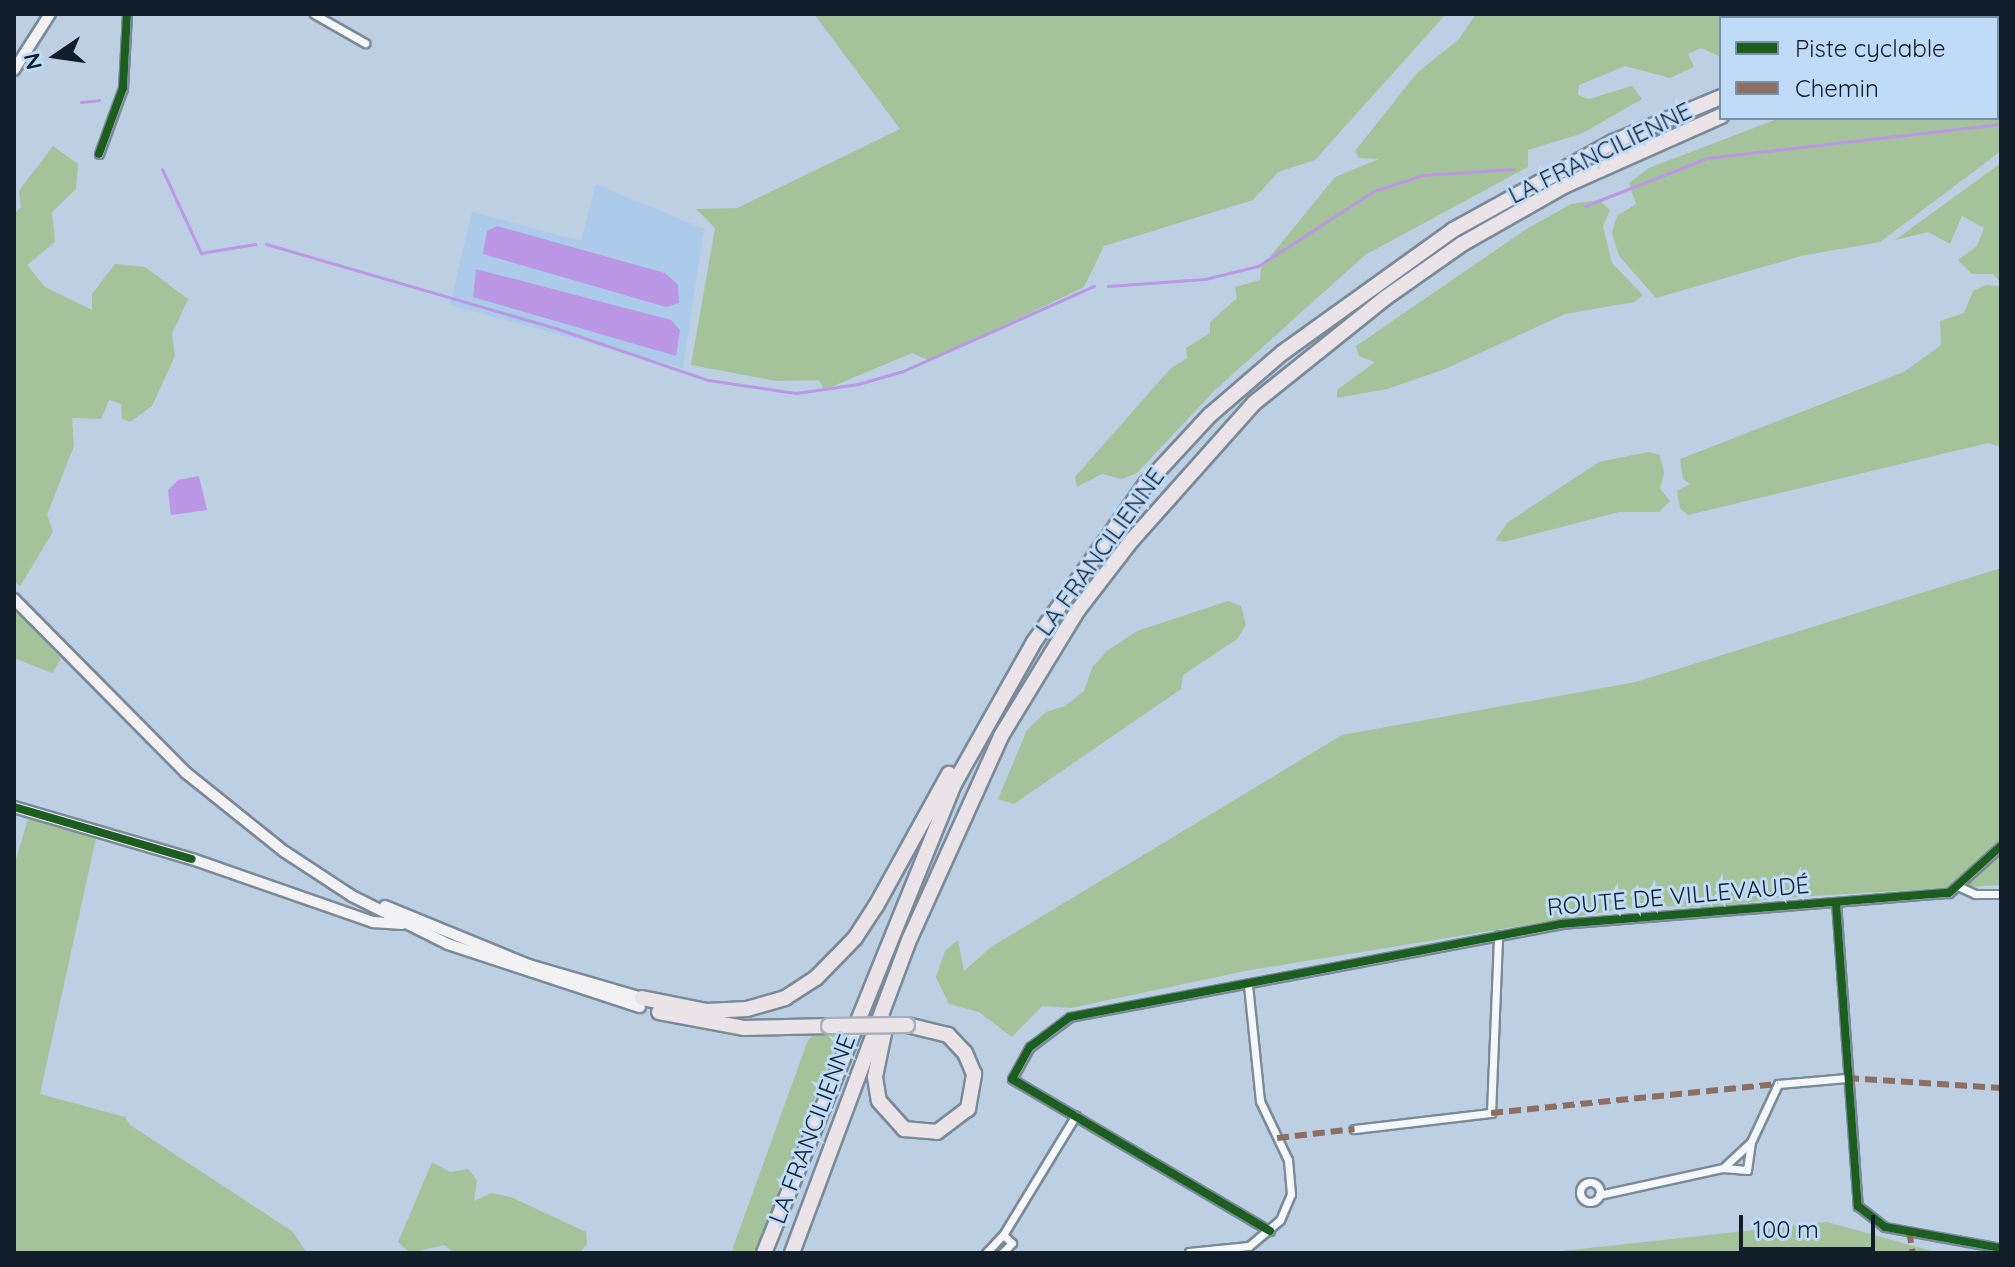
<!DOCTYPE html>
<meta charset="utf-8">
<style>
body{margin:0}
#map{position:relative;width:2015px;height:1267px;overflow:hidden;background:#bccfe3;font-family:Quicksand,sans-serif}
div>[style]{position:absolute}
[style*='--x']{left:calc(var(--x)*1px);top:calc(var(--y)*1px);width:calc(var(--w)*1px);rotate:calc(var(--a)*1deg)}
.built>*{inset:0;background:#accbea}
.green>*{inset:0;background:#a4c39a}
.water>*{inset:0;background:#bb97e5}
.stream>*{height:3px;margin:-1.5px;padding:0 1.5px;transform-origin:1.5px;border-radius:1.5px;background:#bb97e5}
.roads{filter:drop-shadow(2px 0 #7b8a98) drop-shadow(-2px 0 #7b8a98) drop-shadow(0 2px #7b8a98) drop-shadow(0 -2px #7b8a98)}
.street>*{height:7px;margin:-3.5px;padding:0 3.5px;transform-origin:3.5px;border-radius:3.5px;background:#f5f8fb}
.street>.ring{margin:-3.5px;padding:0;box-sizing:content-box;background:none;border:7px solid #f5f8fb;border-radius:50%}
.secondary>*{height:10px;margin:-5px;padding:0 5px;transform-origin:5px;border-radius:5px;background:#f2f2f5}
.highway>*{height:14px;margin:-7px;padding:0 7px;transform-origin:7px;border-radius:7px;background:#eae3e7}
.bridges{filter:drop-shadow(2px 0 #a7b0ba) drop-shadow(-2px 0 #a7b0ba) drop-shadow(0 2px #a7b0ba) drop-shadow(0 -2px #a7b0ba)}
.highway-bridge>*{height:14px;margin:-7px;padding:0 7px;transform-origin:7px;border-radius:7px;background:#eae3e7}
.quiet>*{height:6px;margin-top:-3px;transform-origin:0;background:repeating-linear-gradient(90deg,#8d6e63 0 12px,transparent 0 18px)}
.cycleway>*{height:8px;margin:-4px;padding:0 4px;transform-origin:4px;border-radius:4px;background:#1b5e20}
span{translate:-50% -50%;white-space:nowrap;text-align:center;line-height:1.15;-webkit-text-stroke:6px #c0dbf8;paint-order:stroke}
.street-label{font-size:24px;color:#121f2b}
.frame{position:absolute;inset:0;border:16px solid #121f2b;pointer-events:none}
.legend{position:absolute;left:1719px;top:16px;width:280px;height:104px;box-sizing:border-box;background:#c0dbf8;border:2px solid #7a90a6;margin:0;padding:10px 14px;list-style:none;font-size:24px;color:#121f2b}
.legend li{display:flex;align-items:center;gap:16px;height:40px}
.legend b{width:40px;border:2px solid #7a90a6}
.north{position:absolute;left:16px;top:16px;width:80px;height:80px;-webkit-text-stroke:6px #c0dbf8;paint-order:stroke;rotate:257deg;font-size:22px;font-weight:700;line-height:32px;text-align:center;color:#121f2b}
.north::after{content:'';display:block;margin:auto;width:28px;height:36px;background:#121f2b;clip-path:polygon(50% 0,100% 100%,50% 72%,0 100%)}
.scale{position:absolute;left:1739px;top:1215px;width:136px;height:36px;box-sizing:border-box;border:4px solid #121f2b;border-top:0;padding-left:10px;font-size:24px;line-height:28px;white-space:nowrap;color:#121f2b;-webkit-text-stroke:6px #c0dbf8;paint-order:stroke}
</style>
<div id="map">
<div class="built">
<div style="clip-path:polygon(596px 184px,704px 229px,683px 368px,450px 305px,472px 212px,581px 241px)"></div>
</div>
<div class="green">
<div style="clip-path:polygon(814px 14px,1446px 14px,1315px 160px,1278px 172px,1253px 200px,1104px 246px,1084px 287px,930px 361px,912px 353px,824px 390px,819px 380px,776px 381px,691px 365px,715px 228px,696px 209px,737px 208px,900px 129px)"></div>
<div style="clip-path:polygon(1476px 14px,1915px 14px,1721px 18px,1721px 57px,1701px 48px,1688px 54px,1694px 67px,1670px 78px,1625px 66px,1579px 85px,1578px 95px,1589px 99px,1632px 86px,1642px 99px,1583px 133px,1528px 150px,1528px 167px,1365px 255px,1215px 390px,1137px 473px,1122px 479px,1102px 474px,1077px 487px,1075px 477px,1170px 369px,1187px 358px,1186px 348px,1210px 333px,1210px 322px,1237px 298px,1235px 287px,1260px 280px,1261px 268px,1335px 177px,1379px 159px,1359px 158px,1355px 151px,1417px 73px,1459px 39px)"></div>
<div style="clip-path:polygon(2001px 50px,2001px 151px,1880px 242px,1801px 256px,1656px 298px,1619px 256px,1612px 233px,1617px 216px,1636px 204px,1629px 183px,1649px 168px,1780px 118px,1997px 118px)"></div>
<div style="clip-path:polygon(53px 146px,78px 164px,76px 189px,52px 212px,55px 242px,27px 265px,45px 287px,92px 310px,92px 294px,115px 264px,145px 267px,188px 299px,172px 334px,175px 356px,152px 406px,130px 422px,122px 419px,121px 404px,109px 400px,101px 419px,72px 418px,74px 446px,47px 515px,53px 532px,20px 586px,14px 581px,14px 214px,21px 207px,19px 191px)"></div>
<div style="clip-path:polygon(2001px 163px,2001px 283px,1993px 274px,1972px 274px,1958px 260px,1977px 246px,1984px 228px,1962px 216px,1950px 244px,1928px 232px,1895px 240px)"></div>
<div style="clip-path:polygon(1599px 200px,1610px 210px,1603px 226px,1612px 263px,1643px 295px,1634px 302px,1565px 314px,1445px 369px,1387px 389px,1337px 398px,1337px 390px,1375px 362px,1359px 356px,1356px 346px,1525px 230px,1571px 204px)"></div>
<div style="clip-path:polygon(1986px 285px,2001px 286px,2001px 447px,1988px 443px,1688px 515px,1680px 508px,1677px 491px,1690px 484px,1683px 479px,1680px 459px,1904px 372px,1941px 345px,1940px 321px,1964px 313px,1973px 291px)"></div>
<div style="clip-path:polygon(1648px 452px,1660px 455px,1664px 473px,1660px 489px,1670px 501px,1659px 512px,1619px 512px,1504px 542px,1495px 540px,1508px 522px,1599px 462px)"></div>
<div style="clip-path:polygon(2001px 568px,2001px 885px,1777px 898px,1721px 907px,1641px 906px,1245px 971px,1071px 1008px,1042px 1006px,1012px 1037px,979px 1012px,949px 1004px,936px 977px,945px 951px,958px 940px,964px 971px,991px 947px,1342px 735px,1636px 682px)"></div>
<div style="clip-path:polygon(1228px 601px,1241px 606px,1246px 625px,1237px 639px,1183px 675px,1181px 689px,1014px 804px,998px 799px,1027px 730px,1046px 712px,1065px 706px,1084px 691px,1092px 668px,1107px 651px,1137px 631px)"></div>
<div style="clip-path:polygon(14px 607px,61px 659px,52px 673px,14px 658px)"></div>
<div style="clip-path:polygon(28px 819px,96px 838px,40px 1094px,125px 1117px,130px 1125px,292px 1231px,307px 1253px,14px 1253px,14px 866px)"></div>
<div style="clip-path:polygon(834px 1032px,836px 1042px,756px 1253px,731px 1253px,808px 1040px,815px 1033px)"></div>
<div style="clip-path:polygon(432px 1162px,450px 1172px,468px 1169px,477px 1180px,474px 1201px,491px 1193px,511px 1197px,586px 1232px,587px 1244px,580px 1253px,454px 1253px,444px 1245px,410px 1253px,398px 1242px)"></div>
<div style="clip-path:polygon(1827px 1222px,1939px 1253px,1543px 1253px)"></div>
</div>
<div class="water">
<div style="clip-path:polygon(497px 226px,665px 273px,678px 285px,679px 303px,666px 307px,483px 254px,487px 231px)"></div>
<div style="clip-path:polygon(476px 269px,671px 320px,680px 330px,676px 356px,473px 297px)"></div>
<div style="clip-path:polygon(199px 476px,207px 510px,171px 515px,168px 490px,178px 480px)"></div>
</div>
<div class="stream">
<div style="--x:81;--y:102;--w:18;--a:-6"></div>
<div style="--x:162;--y:169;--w:93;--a:65.1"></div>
<div style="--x:201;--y:253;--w:55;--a:-9.5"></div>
<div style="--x:1585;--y:206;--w:131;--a:-21.5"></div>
<div style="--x:1707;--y:158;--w:296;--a:-6.6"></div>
<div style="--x:266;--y:244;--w:304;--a:16.2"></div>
<div style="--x:558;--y:329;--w:158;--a:18.8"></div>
<div style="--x:708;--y:380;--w:89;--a:8.4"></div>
<div style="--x:796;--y:393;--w:63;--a:-8.3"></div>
<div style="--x:858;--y:384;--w:47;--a:-16.1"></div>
<div style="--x:903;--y:371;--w:209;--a:-24"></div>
<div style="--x:1108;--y:286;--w:97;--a:-4.1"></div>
<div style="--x:1205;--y:279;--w:55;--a:-13.8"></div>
<div style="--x:1258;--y:266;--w:138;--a:-32.9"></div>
<div style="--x:1374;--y:191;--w:52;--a:-18.1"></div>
<div style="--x:1423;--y:175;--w:91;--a:-3.8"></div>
</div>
<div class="roads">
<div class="street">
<div style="--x:314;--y:14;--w:59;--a:29.6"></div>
<div style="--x:99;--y:154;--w:70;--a:-70"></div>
<div style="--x:123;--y:88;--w:74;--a:-86.9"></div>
<div style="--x:1960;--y:887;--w:17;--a:25"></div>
<div style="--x:1975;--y:894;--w:26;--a:0"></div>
<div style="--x:1836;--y:902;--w:305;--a:85.9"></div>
<div style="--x:1858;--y:1206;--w:34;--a:38"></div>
<div style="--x:1885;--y:1227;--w:118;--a:10.3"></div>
<div style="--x:1354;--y:1129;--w:138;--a:-6.7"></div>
<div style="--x:1491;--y:1113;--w:178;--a:-87.7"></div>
<div style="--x:1723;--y:1168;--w:24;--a:5"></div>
<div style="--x:1747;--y:1170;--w:28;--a:-82"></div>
<div class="ring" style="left:1580px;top:1182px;width:13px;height:13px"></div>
<div style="--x:1599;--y:1195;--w:127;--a:-12.3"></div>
<div style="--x:1723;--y:1168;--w:38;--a:-43"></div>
<div style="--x:1751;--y:1142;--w:64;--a:-65"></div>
<div style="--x:1778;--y:1084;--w:69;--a:-5"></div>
<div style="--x:1270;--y:1231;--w:299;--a:-149.5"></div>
<div style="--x:1012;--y:1079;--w:37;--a:-61"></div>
<div style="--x:1030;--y:1047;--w:50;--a:-36.9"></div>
<div style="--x:1070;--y:1017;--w:500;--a:-10.7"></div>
<div style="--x:1561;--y:924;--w:389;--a:-4.6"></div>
<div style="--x:1949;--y:893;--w:70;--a:-42.1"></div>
<div style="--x:1189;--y:1252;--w:60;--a:-5.7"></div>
<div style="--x:1249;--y:1246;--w:40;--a:-40"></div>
<div style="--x:1280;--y:1220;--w:28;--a:-67"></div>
<div style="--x:1291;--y:1194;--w:34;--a:-95"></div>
<div style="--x:1288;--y:1160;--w:65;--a:-115.4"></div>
<div style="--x:1260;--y:1101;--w:118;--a:-95.9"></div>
<div style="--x:986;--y:1253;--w:25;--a:-47"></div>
<div style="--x:1003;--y:1235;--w:140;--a:-58.7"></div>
<div style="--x:1002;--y:1253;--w:14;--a:-45"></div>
<div style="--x:1012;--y:1243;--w:12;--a:-138"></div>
</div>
<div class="secondary">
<div style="--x:14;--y:70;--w:67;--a:-57.3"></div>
<div style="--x:14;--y:599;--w:243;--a:45.3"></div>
<div style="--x:185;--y:772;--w:128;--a:38.7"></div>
<div style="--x:285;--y:852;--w:80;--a:33.3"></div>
<div style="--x:352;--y:896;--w:107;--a:26.6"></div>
<div style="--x:448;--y:944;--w:202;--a:18.2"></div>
<div style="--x:14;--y:807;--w:185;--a:16.3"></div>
<div style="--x:192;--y:859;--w:192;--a:19.2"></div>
<div style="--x:373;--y:922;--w:29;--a:4"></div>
<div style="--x:385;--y:906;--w:156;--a:22.3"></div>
<div style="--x:529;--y:965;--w:118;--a:16.3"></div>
</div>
<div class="highway">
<div style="--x:1985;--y:18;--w:16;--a:-15"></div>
<div style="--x:1997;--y:34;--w:4;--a:-14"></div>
<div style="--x:642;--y:998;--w:65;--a:11.5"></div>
<div style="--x:706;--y:1011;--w:41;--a:-2.8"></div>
<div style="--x:747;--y:1009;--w:40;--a:-16"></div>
<div style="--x:785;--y:998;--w:37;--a:-33"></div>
<div style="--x:816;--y:978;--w:56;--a:-45.7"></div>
<div style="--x:855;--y:938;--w:38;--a:-57"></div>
<div style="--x:876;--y:906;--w:151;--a:-61.1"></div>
<div style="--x:659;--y:1012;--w:86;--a:10.7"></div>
<div style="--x:744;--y:1028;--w:85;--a:-1.3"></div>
<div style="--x:882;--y:1017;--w:16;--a:83"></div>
<div style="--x:884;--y:1033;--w:45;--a:101.6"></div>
<div style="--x:875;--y:1077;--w:24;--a:81"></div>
<div style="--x:879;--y:1101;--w:38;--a:48"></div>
<div style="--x:904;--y:1129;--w:33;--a:5"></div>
<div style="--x:937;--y:1132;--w:39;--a:-37"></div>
<div style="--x:968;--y:1109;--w:36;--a:-80"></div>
<div style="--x:974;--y:1074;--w:23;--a:-113"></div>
<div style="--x:965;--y:1053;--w:25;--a:-133"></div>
<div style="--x:948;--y:1035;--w:42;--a:-166.3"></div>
<div style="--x:764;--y:1253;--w:506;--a:-67.95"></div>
<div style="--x:954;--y:784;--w:163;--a:-60.6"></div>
<div style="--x:1034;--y:642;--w:194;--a:-54.7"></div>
<div style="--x:1146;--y:484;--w:94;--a:-47.2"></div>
<div style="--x:1210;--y:415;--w:95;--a:-40.7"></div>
<div style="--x:1282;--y:353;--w:211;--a:-35.7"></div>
<div style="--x:1453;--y:230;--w:183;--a:-28.8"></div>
<div style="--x:1613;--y:142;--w:117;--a:-22.6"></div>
<div style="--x:792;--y:1253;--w:336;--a:-69.5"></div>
<div style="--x:910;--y:938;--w:222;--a:-65.7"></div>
<div style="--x:1001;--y:736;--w:148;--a:-58.6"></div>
<div style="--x:1078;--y:610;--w:88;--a:-52.4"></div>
<div style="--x:1132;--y:540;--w:183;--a:-48.3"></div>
<div style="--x:1254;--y:403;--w:168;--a:-38.7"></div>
<div style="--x:1385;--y:298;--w:94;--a:-35"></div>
<div style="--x:1462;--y:244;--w:120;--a:-29.6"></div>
<div style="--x:1566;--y:185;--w:170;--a:-24"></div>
</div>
</div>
<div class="bridges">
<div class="highway-bridge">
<div style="--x:829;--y:1026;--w:78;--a:-0.7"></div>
</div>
</div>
<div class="quiet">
<div style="--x:1847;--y:1078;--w:154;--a:3.7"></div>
<div style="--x:1491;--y:1113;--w:288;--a:-5.8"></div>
<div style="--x:1277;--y:1138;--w:78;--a:-6.7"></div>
<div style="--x:1909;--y:1231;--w:22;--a:80"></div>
</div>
<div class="cycleway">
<div style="--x:99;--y:154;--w:70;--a:-70"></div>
<div style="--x:123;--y:88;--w:74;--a:-86.9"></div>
<div style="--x:14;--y:807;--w:185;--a:16.3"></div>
<div style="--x:1836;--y:902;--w:305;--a:85.9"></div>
<div style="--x:1858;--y:1206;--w:34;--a:38"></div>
<div style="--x:1885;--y:1227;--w:118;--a:10.3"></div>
<div style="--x:1270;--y:1231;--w:299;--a:-149.5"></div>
<div style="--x:1012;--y:1079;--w:37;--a:-61"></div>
<div style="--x:1030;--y:1047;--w:50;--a:-36.9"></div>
<div style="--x:1070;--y:1017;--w:500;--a:-10.7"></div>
<div style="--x:1561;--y:924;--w:389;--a:-4.6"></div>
<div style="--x:1949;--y:893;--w:70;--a:-42.1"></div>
</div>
<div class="street-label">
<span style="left:1600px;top:153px;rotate:-26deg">LA FRANCILIENNE</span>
<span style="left:1100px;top:552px;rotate:-54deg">LA FRANCILIENNE</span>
<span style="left:1678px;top:896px;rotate:-5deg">ROUTE DE VILLEVAUDÉ</span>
<span style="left:812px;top:1129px;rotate:-69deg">LA FRANCILIENNE</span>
</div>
<div class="frame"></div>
<ul class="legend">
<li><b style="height:10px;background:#1b5e20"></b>Piste cyclable</li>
<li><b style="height:10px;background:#8d6e63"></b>Chemin</li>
</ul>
<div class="north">N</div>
<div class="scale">100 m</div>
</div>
